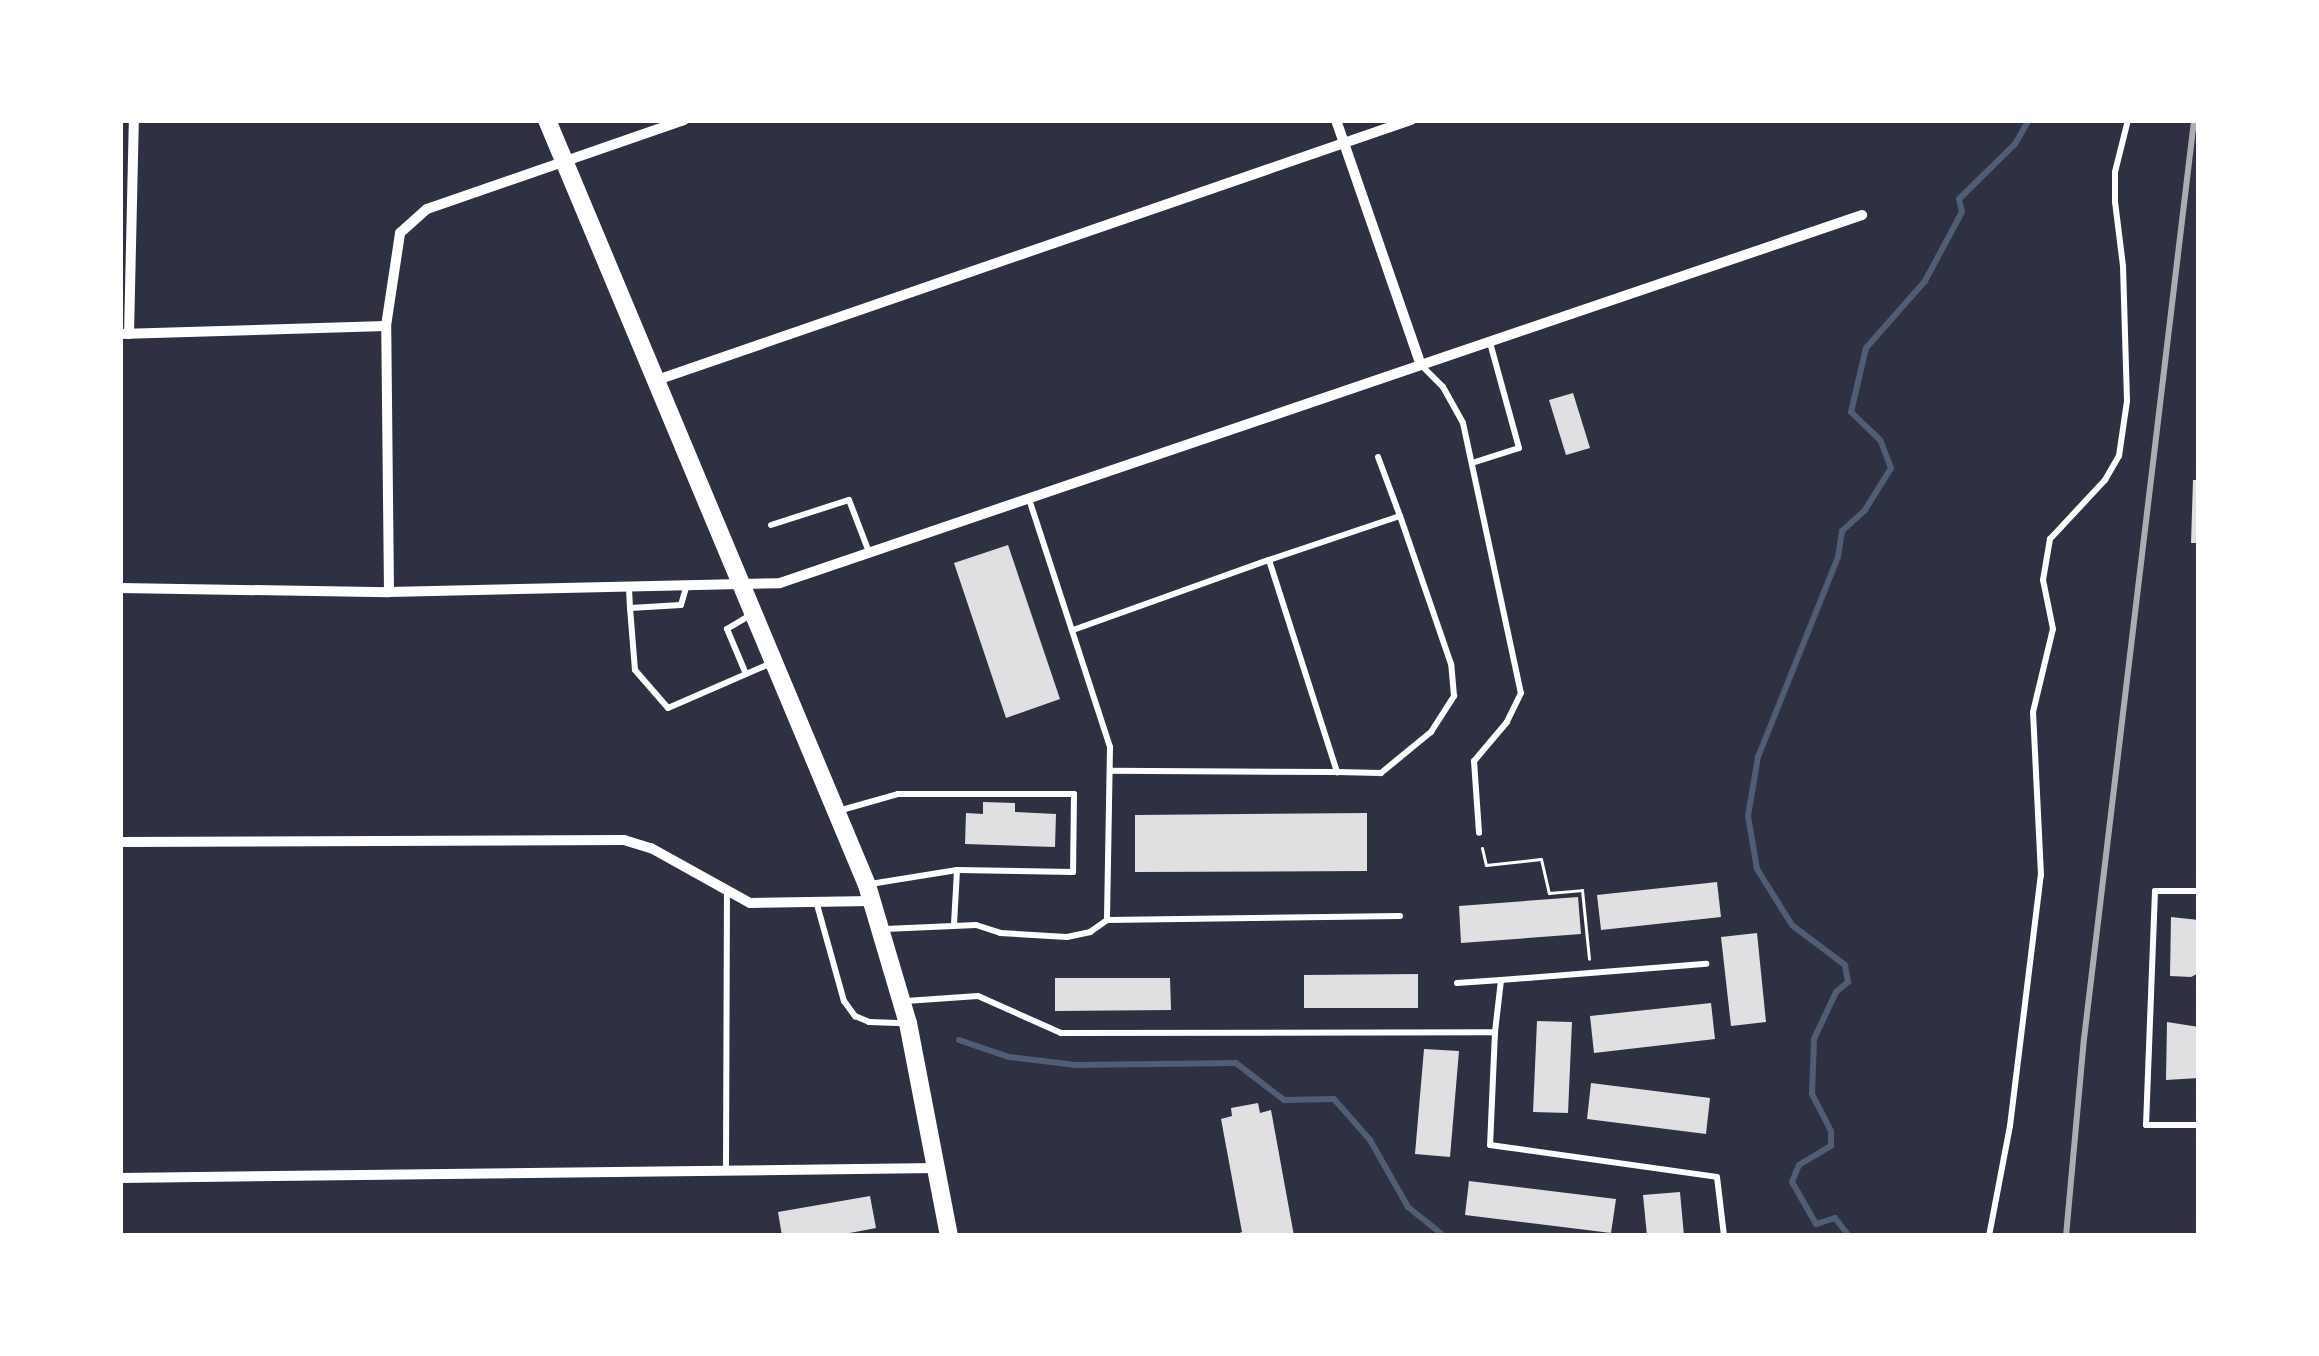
<!DOCTYPE html>
<style>
body{margin:0}
#map{position:relative;width:2319px;height:1356px;overflow:hidden;background:#2d3142;font-family:"Varela Round",sans-serif}
div>[style]{position:absolute}
[style*='--x']{left:calc(var(--x)*1px);top:calc(var(--y)*1px);width:calc(var(--w)*1px);rotate:calc(var(--a)*1deg)}
.stream>*{height:6px;margin:-3px;padding:0 3px;transform-origin:3px;border-radius:3px;background:#4f5d75}
.building>*{inset:0;background:#e0e0e3}
.path>*{height:3px;margin:-1.5px;padding:0 1.5px;transform-origin:1.5px;border-radius:1.5px;background:#fff}
.service>*{height:6px;margin:-3px;padding:0 3px;transform-origin:3px;border-radius:3px;background:#fff}
.minor>*{height:10px;margin:-5px;padding:0 5px;transform-origin:5px;border-radius:5px;background:#fff}
.trunk>*{height:18px;margin:-9px;padding:0 9px;transform-origin:9px;border-radius:9px;background:#fff}
.rail>*{height:6px;margin:-3px;padding:0 3px;transform-origin:3px;border-radius:3px;background:#abadb3}
span{translate:-50% -50%;white-space:nowrap;text-align:center;line-height:1.15;-webkit-text-stroke:9px #fff;paint-order:stroke}
.frame{position:absolute;inset:0;border:123px solid #fff;pointer-events:none}
</style>
<div id="map">
<div class="stream">
<div style="--x:959;--y:1040;--w:53;--a:18.8"></div>
<div style="--x:1009;--y:1057;--w:67;--a:6.8"></div>
<div style="--x:1076;--y:1065;--w:160;--a:-0.7"></div>
<div style="--x:1236;--y:1063;--w:61;--a:37.6"></div>
<div style="--x:1284;--y:1100;--w:50;--a:-1.1"></div>
<div style="--x:1334;--y:1099;--w:55;--a:48.7"></div>
<div style="--x:1370;--y:1140;--w:77;--a:60.4"></div>
<div style="--x:1408;--y:1207;--w:46;--a:38.9"></div>
<div style="--x:1849;--y:1236;--w:23;--a:-128"></div>
<div style="--x:1835;--y:1218;--w:20;--a:162"></div>
<div style="--x:1816;--y:1224;--w:48;--a:-119.7"></div>
<div style="--x:1792;--y:1182;--w:18;--a:-68"></div>
<div style="--x:1799;--y:1165;--w:37;--a:-31"></div>
<div style="--x:1831;--y:1146;--w:15;--a:-90"></div>
<div style="--x:1831;--y:1131;--w:42;--a:-117.2"></div>
<div style="--x:1812;--y:1094;--w:55;--a:-87.9"></div>
<div style="--x:1814;--y:1039;--w:52;--a:-64.9"></div>
<div style="--x:1836;--y:992;--w:16;--a:-40"></div>
<div style="--x:1848;--y:982;--w:17;--a:-100"></div>
<div style="--x:1845;--y:965;--w:66;--a:-143"></div>
<div style="--x:1792;--y:925;--w:66;--a:-122"></div>
<div style="--x:1757;--y:869;--w:54;--a:-99.6"></div>
<div style="--x:1748;--y:816;--w:60;--a:-80.4"></div>
<div style="--x:1758;--y:757;--w:215;--a:-68.2"></div>
<div style="--x:1838;--y:557;--w:26;--a:-81"></div>
<div style="--x:1842;--y:531;--w:31;--a:-42"></div>
<div style="--x:1865;--y:510;--w:49;--a:-58.2"></div>
<div style="--x:1891;--y:468;--w:30;--a:-111"></div>
<div style="--x:1880;--y:440;--w:40;--a:-136"></div>
<div style="--x:1851;--y:412;--w:66;--a:-76.8"></div>
<div style="--x:1866;--y:348;--w:89;--a:-48.6"></div>
<div style="--x:1925;--y:281;--w:78;--a:-61.8"></div>
<div style="--x:1962;--y:212;--w:13;--a:-103"></div>
<div style="--x:1959;--y:199;--w:78;--a:-44.5"></div>
<div style="--x:2015;--y:144;--w:28;--a:-60"></div>
</div>
<div class="building">
<div style="clip-path:polygon(1573px 393px,1590px 448px,1566px 455px,1549px 400px)"></div>
<div style="clip-path:polygon(2193px 480px,2199px 480px,2199px 543px,2191px 543px)"></div>
<div style="clip-path:polygon(1008px 545px,1060px 699px,1006px 718px,954px 563px)"></div>
<div style="clip-path:polygon(983px 802px,1015px 803px,1015px 812px,1056px 814px,1055px 847px,965px 844px,966px 813px,983px 814px)"></div>
<div style="clip-path:polygon(1367px 813px,1367px 871px,1135px 872px,1135px 815px)"></div>
<div style="clip-path:polygon(1717px 882px,1721px 917px,1601px 930px,1597px 895px)"></div>
<div style="clip-path:polygon(1578px 897px,1581px 934px,1461px 943px,1459px 906px)"></div>
<div style="clip-path:polygon(2171px 917px,2199px 920px,2199px 973px,2191px 977px,2170px 976px)"></div>
<div style="clip-path:polygon(1757px 933px,1766px 1022px,1731px 1026px,1721px 937px)"></div>
<div style="clip-path:polygon(1418px 974px,1418px 1008px,1304px 1008px,1304px 975px)"></div>
<div style="clip-path:polygon(1055px 978px,1170px 978px,1171px 1010px,1055px 1011px)"></div>
<div style="clip-path:polygon(1711px 1003px,1715px 1039px,1594px 1053px,1590px 1016px)"></div>
<div style="clip-path:polygon(1537px 1021px,1572px 1022px,1568px 1113px,1533px 1112px)"></div>
<div style="clip-path:polygon(2167px 1022px,2199px 1027px,2199px 1078px,2166px 1080px)"></div>
<div style="clip-path:polygon(1424px 1049px,1459px 1051px,1450px 1157px,1415px 1154px)"></div>
<div style="clip-path:polygon(1591px 1083px,1710px 1098px,1706px 1134px,1587px 1119px)"></div>
<div style="clip-path:polygon(1258px 1103px,1260px 1113px,1271px 1110px,1294px 1236px,1232px 1236px,1242px 1232px,1221px 1119px,1232px 1116px,1231px 1108px)"></div>
<div style="clip-path:polygon(1469px 1181px,1616px 1199px,1611px 1233px,1465px 1215px)"></div>
<div style="clip-path:polygon(1680px 1192px,1684px 1236px,1647px 1236px,1643px 1195px)"></div>
<div style="clip-path:polygon(870px 1196px,876px 1228px,834px 1236px,782px 1236px,778px 1212px)"></div>
</div>
<div class="path">
<div style="--x:1482;--y:848;--w:17;--a:77"></div>
<div style="--x:1486;--y:865;--w:55;--a:-6.2"></div>
<div style="--x:1541;--y:859;--w:35;--a:77"></div>
<div style="--x:1549;--y:893;--w:33;--a:-5"></div>
<div style="--x:1582;--y:890;--w:69;--a:84.2"></div>
</div>
<div class="service">
<div style="--x:1421;--y:365;--w:31;--a:45"></div>
<div style="--x:1443;--y:387;--w:41;--a:60.9"></div>
<div style="--x:1463;--y:423;--w:276;--a:77.9"></div>
<div style="--x:1521;--y:693;--w:32;--a:116"></div>
<div style="--x:1507;--y:722;--w:51;--a:130.2"></div>
<div style="--x:1474;--y:761;--w:72;--a:86"></div>
<div style="--x:1472;--y:463;--w:49;--a:-17.7"></div>
<div style="--x:1519;--y:448;--w:109;--a:-105.4"></div>
<div style="--x:1029;--y:499;--w:261;--a:71.9"></div>
<div style="--x:1110;--y:747;--w:173;--a:91"></div>
<div style="--x:771;--y:525;--w:82;--a:-17.8"></div>
<div style="--x:849;--y:500;--w:56;--a:69"></div>
<div style="--x:1269;--y:560;--w:138;--a:-18.6"></div>
<div style="--x:1400;--y:516;--w:63;--a:-110.4"></div>
<div style="--x:629;--y:589;--w:19;--a:87"></div>
<div style="--x:630;--y:608;--w:51;--a:-3.4"></div>
<div style="--x:681;--y:605;--w:18;--a:-74"></div>
<div style="--x:630;--y:608;--w:62;--a:85.4"></div>
<div style="--x:635;--y:670;--w:50;--a:49"></div>
<div style="--x:668;--y:708;--w:110;--a:-23.5"></div>
<div style="--x:1073;--y:630;--w:208;--a:-19.7"></div>
<div style="--x:1269;--y:560;--w:223;--a:72.2"></div>
<div style="--x:1337;--y:772;--w:227;--a:-179.7"></div>
<div style="--x:746;--y:674;--w:49;--a:-112.9"></div>
<div style="--x:727;--y:629;--w:29;--a:-31"></div>
<div style="--x:1337;--y:772;--w:44;--a:1.3"></div>
<div style="--x:1381;--y:773;--w:65;--a:-39.4"></div>
<div style="--x:1431;--y:732;--w:43;--a:-57.4"></div>
<div style="--x:1454;--y:696;--w:32;--a:-95"></div>
<div style="--x:1451;--y:664;--w:157;--a:-109"></div>
<div style="--x:838;--y:811;--w:62;--a:-15.8"></div>
<div style="--x:898;--y:794;--w:176;--a:0"></div>
<div style="--x:1074;--y:794;--w:78;--a:90.7"></div>
<div style="--x:1073;--y:872;--w:116;--a:-179"></div>
<div style="--x:957;--y:870;--w:88;--a:170.9"></div>
<div style="--x:2199;--y:891;--w:44;--a:180"></div>
<div style="--x:2155;--y:891;--w:234;--a:92.2"></div>
<div style="--x:2146;--y:1125;--w:53;--a:0"></div>
<div style="--x:816;--y:901;--w:104;--a:74.4"></div>
<div style="--x:844;--y:1001;--w:19;--a:54"></div>
<div style="--x:855;--y:1016;--w:15;--a:23"></div>
<div style="--x:869;--y:1022;--w:36;--a:2"></div>
<div style="--x:954;--y:924;--w:54;--a:-86.8"></div>
<div style="--x:885;--y:929;--w:91;--a:-2.5"></div>
<div style="--x:976;--y:925;--w:25;--a:18"></div>
<div style="--x:1000;--y:933;--w:67;--a:3.4"></div>
<div style="--x:1067;--y:937;--w:24;--a:-12"></div>
<div style="--x:1090;--y:932;--w:21;--a:-35"></div>
<div style="--x:1107;--y:920;--w:293;--a:-0.8"></div>
<div style="--x:1457;--y:983;--w:44;--a:-3.9"></div>
<div style="--x:906;--y:1001;--w:72;--a:-4"></div>
<div style="--x:978;--y:996;--w:91;--a:24"></div>
<div style="--x:1061;--y:1033;--w:434;--a:-0.1"></div>
<div style="--x:1495;--y:1032;--w:113;--a:92.5"></div>
<div style="--x:1490;--y:1145;--w:229;--a:8"></div>
<div style="--x:1717;--y:1177;--w:59;--a:83.2"></div>
<div style="--x:1495;--y:1032;--w:52;--a:-83.4"></div>
<div style="--x:1501;--y:980;--w:206;--a:-4.5"></div>
<div style="--x:726;--y:1168;--w:274;--a:-89.8"></div>
<div style="--x:1989;--y:1236;--w:112;--a:-79.2"></div>
<div style="--x:2010;--y:1126;--w:253;--a:-83"></div>
<div style="--x:2041;--y:875;--w:163;--a:-92.8"></div>
<div style="--x:2033;--y:712;--w:85;--a:-76.5"></div>
<div style="--x:2053;--y:629;--w:50;--a:-101.5"></div>
<div style="--x:2043;--y:580;--w:42;--a:-80.3"></div>
<div style="--x:2050;--y:539;--w:81;--a:-47"></div>
<div style="--x:2105;--y:480;--w:28;--a:-60"></div>
<div style="--x:2119;--y:456;--w:56;--a:-81.7"></div>
<div style="--x:2127;--y:401;--w:135;--a:-91.7"></div>
<div style="--x:2123;--y:266;--w:64;--a:-97.1"></div>
<div style="--x:2115;--y:202;--w:30;--a:-90"></div>
<div style="--x:2115;--y:172;--w:54;--a:-76"></div>
</div>
<div class="minor">
<div style="--x:1336;--y:120;--w:259;--a:70.9"></div>
<div style="--x:120;--y:334;--w:266;--a:-1.7"></div>
<div style="--x:129;--y:334;--w:214;--a:-88.7"></div>
<div style="--x:657;--y:380;--w:798;--a:-19.03"></div>
<div style="--x:120;--y:588;--w:269;--a:0.9"></div>
<div style="--x:389;--y:592;--w:391;--a:-1.3"></div>
<div style="--x:780;--y:583;--w:1143;--a:-18.78"></div>
<div style="--x:389;--y:592;--w:266;--a:-90.6"></div>
<div style="--x:386;--y:326;--w:94;--a:-81.4"></div>
<div style="--x:400;--y:233;--w:36;--a:-42"></div>
<div style="--x:427;--y:209;--w:272;--a:-19.1"></div>
<div style="--x:120;--y:842;--w:504;--a:-0.23"></div>
<div style="--x:624;--y:840;--w:28;--a:17"></div>
<div style="--x:651;--y:848;--w:113;--a:29.1"></div>
<div style="--x:750;--y:903;--w:122;--a:-0.9"></div>
<div style="--x:120;--y:1178;--w:816;--a:-0.7"></div>
</div>
<div class="trunk">
<div style="--x:547;--y:120;--w:829;--a:67.3"></div>
<div style="--x:867;--y:885;--w:144;--a:73.5"></div>
<div style="--x:908;--y:1023;--w:217;--a:79.1"></div>
</div>
<div class="rail">
<div style="--x:2066;--y:1236;--w:198;--a:-84.8"></div>
<div style="--x:2084;--y:1039;--w:926;--a:-83.17"></div>
</div>
<div class="frame"></div>
</div>
